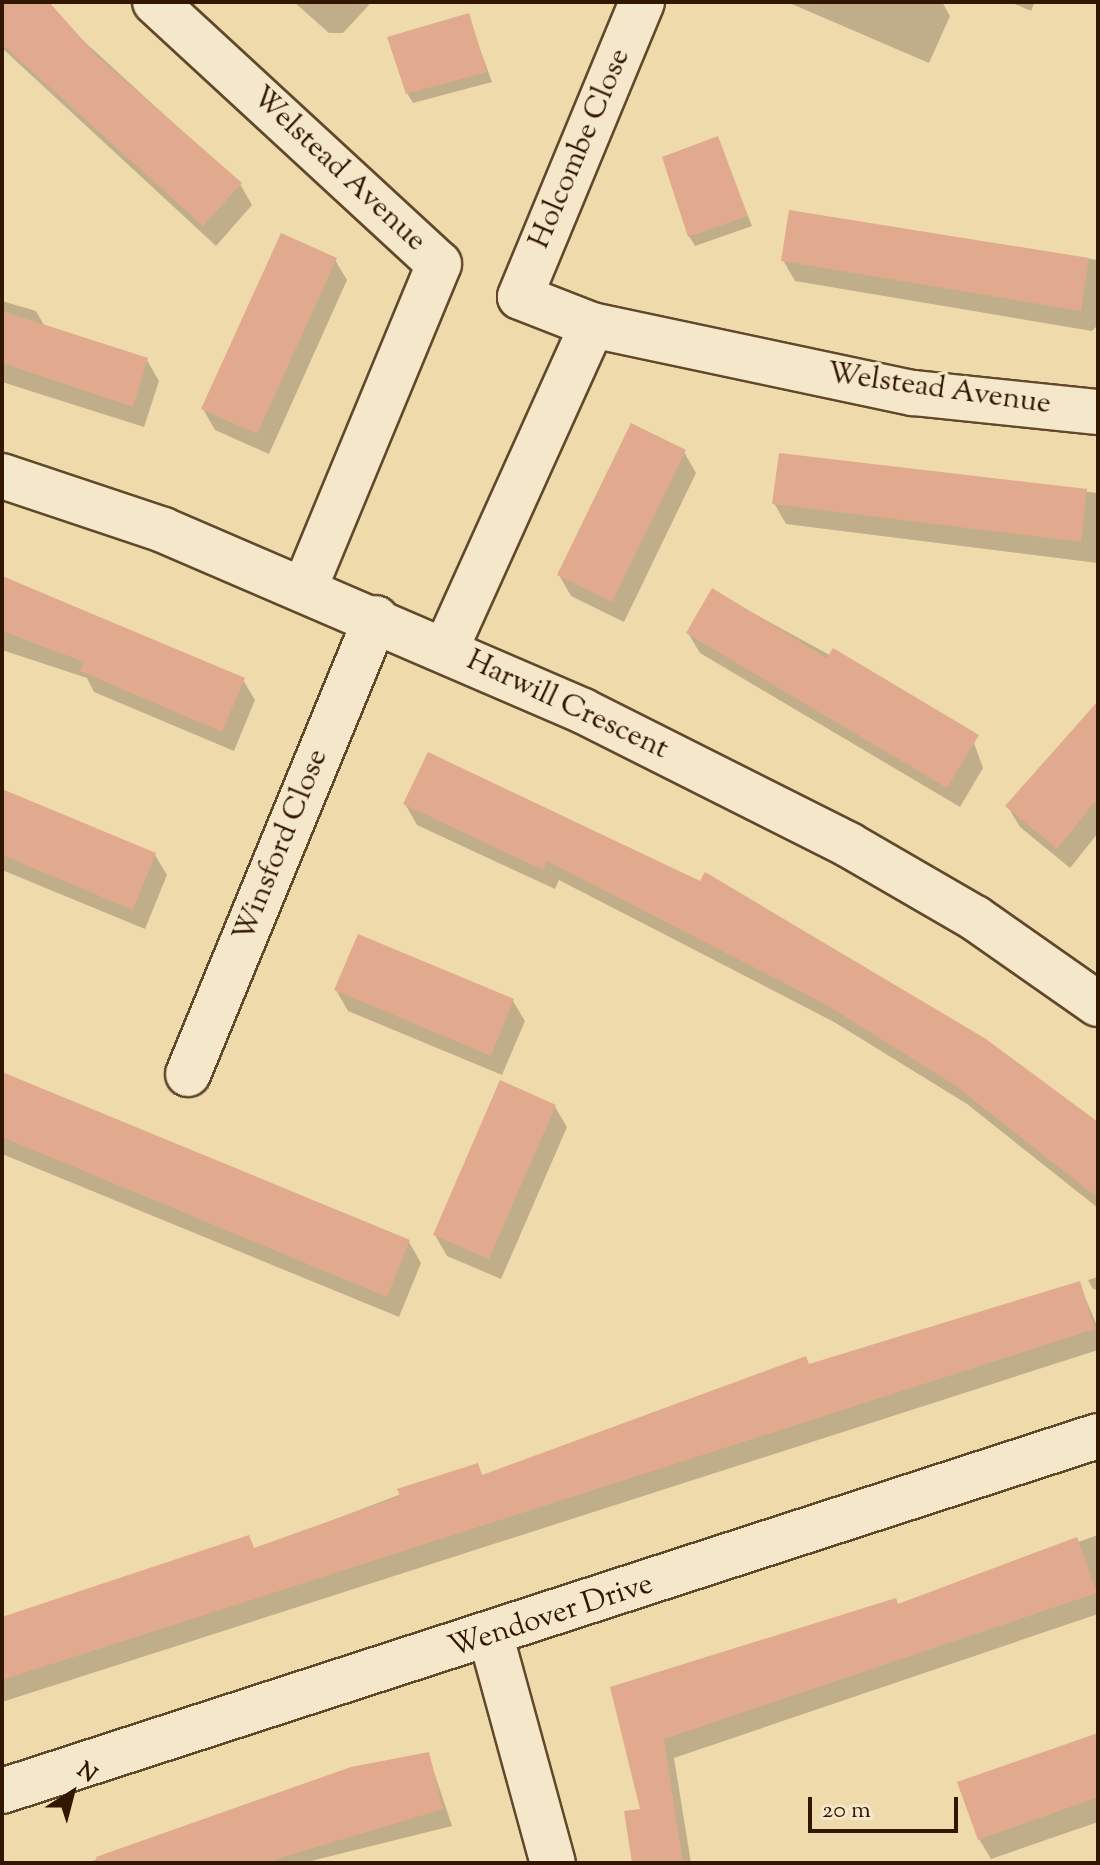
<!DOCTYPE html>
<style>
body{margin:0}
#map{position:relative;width:1100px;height:1865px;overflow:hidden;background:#efdaac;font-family:"Sorts Mill Goudy",serif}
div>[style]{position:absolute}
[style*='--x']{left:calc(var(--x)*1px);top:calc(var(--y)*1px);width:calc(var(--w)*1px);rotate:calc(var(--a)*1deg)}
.shadow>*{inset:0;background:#0003}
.building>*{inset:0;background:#e1a98e}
.roads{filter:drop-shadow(2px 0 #61482b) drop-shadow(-2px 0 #61482b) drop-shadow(0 2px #61482b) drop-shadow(0 -2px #61482b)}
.minor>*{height:44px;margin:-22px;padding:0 22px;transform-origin:22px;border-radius:22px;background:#f5e7c9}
span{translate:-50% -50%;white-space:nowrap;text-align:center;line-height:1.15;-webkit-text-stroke:7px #f5e7c9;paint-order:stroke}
.street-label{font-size:30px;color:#321700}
.frame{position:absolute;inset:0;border:4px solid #321700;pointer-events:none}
.north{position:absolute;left:32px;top:1753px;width:80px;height:80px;-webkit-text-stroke:6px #f5e7c9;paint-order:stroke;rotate:36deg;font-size:22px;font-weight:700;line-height:32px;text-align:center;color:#321700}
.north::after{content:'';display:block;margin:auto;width:28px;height:36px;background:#321700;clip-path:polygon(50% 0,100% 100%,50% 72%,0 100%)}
.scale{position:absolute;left:808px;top:1797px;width:150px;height:36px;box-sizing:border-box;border:4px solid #321700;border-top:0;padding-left:10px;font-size:24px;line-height:28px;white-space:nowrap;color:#321700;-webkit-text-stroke:6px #f5e7c9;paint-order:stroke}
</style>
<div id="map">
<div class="shadow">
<div style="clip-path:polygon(2px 2px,41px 2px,240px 184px,252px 205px,216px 246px,2px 48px)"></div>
<div style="clip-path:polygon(294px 2px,367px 2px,369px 5px,343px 33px,329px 33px)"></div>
<div style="clip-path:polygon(787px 2px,942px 2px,950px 16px,929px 63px)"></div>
<div style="clip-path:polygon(1010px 2px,1035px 2px,1031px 11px)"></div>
<div style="clip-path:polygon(468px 16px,492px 82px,413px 103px,407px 93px)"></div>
<div style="clip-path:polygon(717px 139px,752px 226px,695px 246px,689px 236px)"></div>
<div style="clip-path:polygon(790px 212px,1098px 260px,1098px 325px,1092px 331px,795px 281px,783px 260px)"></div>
<div style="clip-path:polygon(335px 260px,347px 280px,269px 454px,215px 430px,203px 409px)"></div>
<div style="clip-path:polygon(2px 301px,36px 311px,45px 327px,147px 360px,159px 381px,144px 427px,2px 382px)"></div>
<div style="clip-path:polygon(684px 452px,696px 473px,624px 622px,571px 596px,559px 575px)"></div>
<div style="clip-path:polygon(781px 455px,1098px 493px,1098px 563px,786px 524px,774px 503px)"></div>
<div style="clip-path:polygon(2px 576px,243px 680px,255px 700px,234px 751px,94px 692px,87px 678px,2px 650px)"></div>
<div style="clip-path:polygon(713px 591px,970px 732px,983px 768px,960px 807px,700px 653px,688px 633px)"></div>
<div style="clip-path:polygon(1098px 703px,1098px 833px,1070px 868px,1020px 827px,1008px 807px)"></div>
<div style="clip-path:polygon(429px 755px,1098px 1124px,1098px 1208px,967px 1104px,834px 1022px,559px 880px,555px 889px,417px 825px,405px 804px)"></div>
<div style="clip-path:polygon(2px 791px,155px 855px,167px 875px,145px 929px,2px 870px)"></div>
<div style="clip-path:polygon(336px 990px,513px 1001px,525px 1021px,502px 1075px,348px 1011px)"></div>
<div style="clip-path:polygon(2px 1075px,409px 1242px,421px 1263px,399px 1317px,2px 1154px)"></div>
<div style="clip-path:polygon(555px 1107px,567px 1127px,501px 1279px,447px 1256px,435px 1235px)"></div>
<div style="clip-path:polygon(1098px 1277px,1098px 1290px,1093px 1289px,1088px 1280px)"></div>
<div style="clip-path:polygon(1079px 1283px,1098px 1328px,1098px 1350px,2px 1702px,2px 1619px,248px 1537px,255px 1550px,477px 1465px,483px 1477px)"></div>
<div style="clip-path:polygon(1098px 1535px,1098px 1614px,674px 1758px,691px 1863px,634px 1863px,642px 1810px,613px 1689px,899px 1606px)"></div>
<div style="clip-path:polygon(1098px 1735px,1098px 1822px,991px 1859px,979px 1839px)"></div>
<div style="clip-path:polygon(428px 1754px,452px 1826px,303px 1863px,86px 1863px)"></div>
</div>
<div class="building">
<div style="clip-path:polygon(2px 2px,49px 2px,97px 56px,242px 183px,203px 226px,2px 44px)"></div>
<div style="clip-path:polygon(469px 13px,487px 72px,406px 94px,387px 37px)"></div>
<div style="clip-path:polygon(718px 136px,748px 216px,688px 237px,662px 157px)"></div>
<div style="clip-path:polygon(789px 210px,1089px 258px,1081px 311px,781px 261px)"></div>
<div style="clip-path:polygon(281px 233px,337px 258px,257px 434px,201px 409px)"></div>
<div style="clip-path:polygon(2px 311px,148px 358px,133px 407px,2px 363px)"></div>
<div style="clip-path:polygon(631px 423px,686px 450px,612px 602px,557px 575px)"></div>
<div style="clip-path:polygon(779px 453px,1087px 489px,1081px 542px,772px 504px)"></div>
<div style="clip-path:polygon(2px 576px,245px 678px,222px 732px,80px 671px,84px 662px,2px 631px)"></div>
<div style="clip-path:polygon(712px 588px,827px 658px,833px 648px,979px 735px,947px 788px,686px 633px)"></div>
<div style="clip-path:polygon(1098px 701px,1098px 798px,1057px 849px,1005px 806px)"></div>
<div style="clip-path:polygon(428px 752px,700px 881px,705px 872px,986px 1039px,1098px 1122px,1098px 1198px,953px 1084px,825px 1004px,547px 861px,543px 870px,403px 804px)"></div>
<div style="clip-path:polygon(2px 789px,156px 853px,133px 910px,2px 855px)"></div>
<div style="clip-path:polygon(358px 934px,514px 999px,491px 1056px,334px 990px)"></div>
<div style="clip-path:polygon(2px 1072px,410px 1240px,387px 1297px,2px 1137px)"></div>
<div style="clip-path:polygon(500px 1080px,556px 1105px,489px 1259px,433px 1235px)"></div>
<div style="clip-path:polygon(1080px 1281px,1095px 1329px,2px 1680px,2px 1617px,249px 1535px,254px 1548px,400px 1496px,397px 1489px,478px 1463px,482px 1475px,806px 1356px,809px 1364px)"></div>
<div style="clip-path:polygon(1077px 1537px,1097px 1593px,664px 1739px,683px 1863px,632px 1863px,624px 1811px,640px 1809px,610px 1687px,896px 1598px,898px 1604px)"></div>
<div style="clip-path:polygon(1098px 1733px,1098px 1797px,978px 1840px,957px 1782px)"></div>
<div style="clip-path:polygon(429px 1752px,443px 1809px,264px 1863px,97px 1863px,96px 1857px,351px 1767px)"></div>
</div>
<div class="roads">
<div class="minor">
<div style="--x:155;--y:2;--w:386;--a:42.7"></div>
<div style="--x:439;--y:264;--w:351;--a:112.5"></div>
<div style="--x:642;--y:2;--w:319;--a:112.5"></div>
<div style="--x:520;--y:297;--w:77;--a:21.3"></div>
<div style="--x:592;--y:325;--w:328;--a:12"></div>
<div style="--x:913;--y:393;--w:186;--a:5.9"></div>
<div style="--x:2;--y:476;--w:170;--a:18.5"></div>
<div style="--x:163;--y:530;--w:457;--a:23.3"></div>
<div style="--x:583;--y:711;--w:298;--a:26.7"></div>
<div style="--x:849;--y:845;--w:146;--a:30.1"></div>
<div style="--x:975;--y:918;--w:150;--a:35"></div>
<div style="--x:446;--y:649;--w:355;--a:-65.7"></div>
<div style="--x:188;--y:1074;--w:493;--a:-67.6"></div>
<div style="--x:491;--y:1637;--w:234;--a:74.7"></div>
<div style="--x:2;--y:1791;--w:1152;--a:-17.95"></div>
</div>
</div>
<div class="street-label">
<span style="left:581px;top:149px;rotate:-67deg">Holcombe Close</span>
<span style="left:338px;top:170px;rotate:43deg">Welstead Avenue</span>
<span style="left:939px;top:390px;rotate:8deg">Welstead Avenue</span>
<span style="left:567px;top:706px;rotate:25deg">Harwill Crescent</span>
<span style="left:282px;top:846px;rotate:-68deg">Winsford Close</span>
<span style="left:551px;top:1617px;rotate:-18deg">Wendover Drive</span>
</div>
<div class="frame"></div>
<div class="north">N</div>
<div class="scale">20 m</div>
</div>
